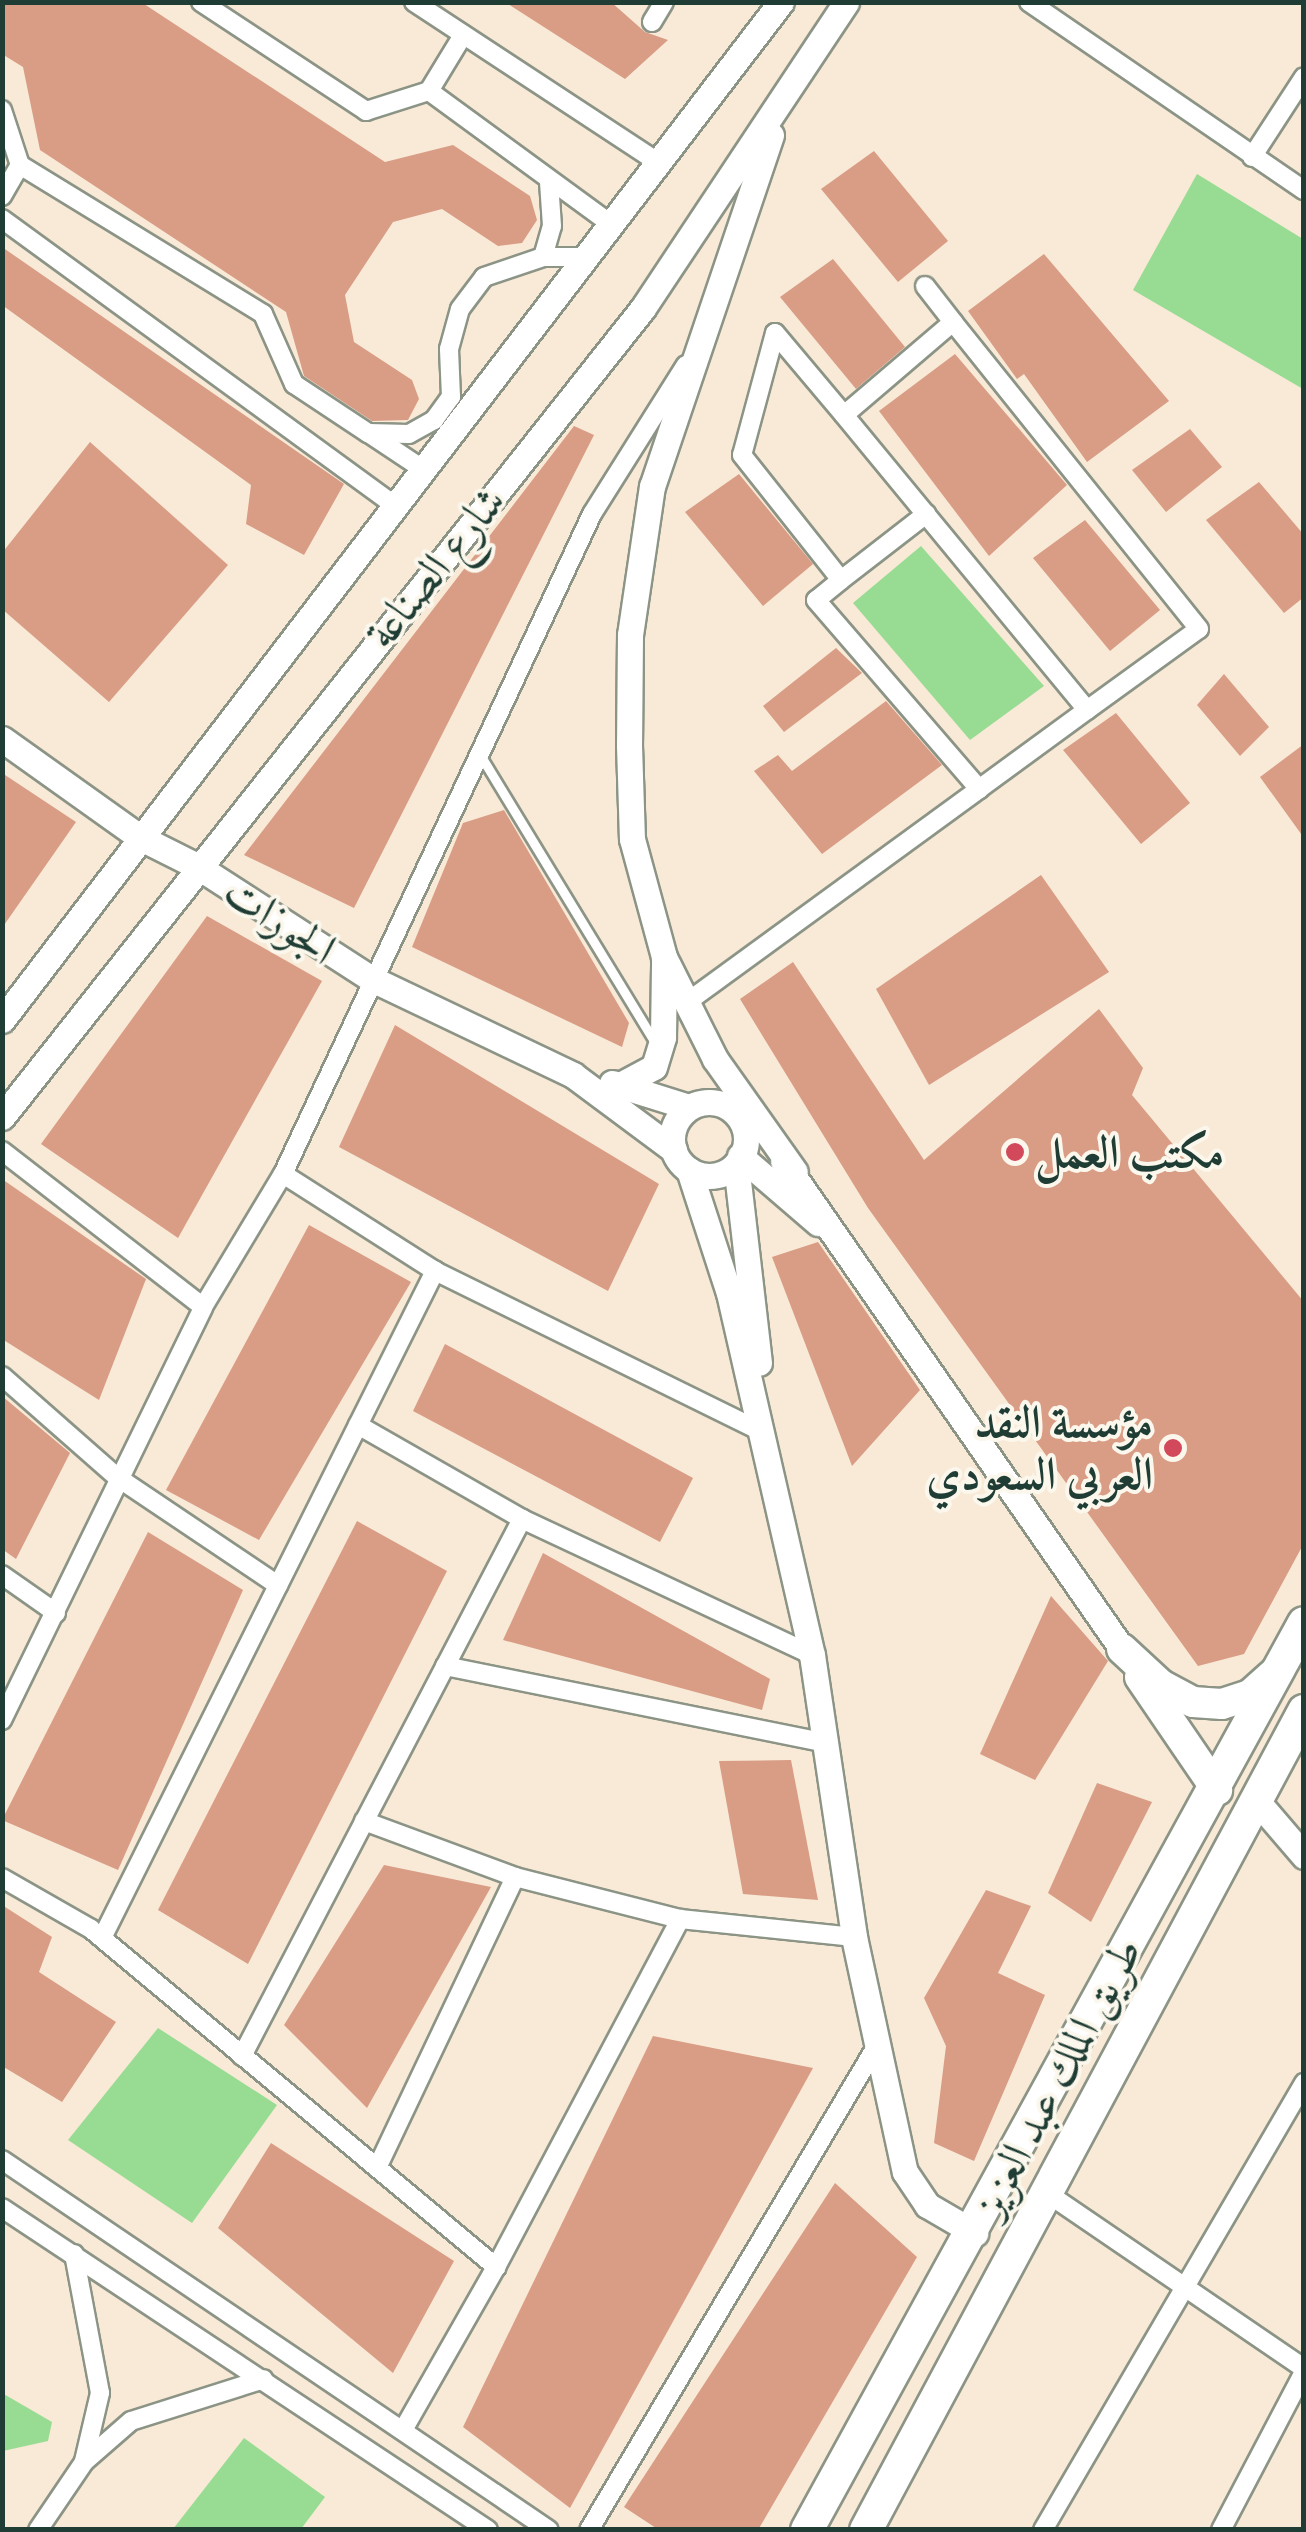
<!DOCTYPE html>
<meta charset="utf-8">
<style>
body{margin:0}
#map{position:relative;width:1306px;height:2532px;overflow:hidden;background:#f8ead7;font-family:"EB Garamond",Amiri,serif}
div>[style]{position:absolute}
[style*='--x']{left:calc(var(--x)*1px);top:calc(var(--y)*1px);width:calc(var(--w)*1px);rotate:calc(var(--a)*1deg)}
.green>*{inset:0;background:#98db93}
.building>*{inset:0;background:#d99c85}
.roads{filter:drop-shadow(2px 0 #8c9486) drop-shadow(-2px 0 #8c9486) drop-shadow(0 2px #8c9486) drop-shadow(0 -2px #8c9486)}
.lane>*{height:9px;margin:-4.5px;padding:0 4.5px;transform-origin:4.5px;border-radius:4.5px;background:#fff}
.street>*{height:18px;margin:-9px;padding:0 9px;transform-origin:9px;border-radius:9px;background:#fff}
.secondary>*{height:25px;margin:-12.5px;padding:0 12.5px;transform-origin:12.5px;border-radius:12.5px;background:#fff}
.secondary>.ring{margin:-12.5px;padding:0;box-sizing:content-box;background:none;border:25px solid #fff;border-radius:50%}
.primary>*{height:30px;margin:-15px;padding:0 15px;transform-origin:15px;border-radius:15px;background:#fff}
.highway>*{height:32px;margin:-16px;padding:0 16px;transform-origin:16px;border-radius:16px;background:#fff}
.dots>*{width:28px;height:28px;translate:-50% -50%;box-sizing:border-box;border:5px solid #fbf7ec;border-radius:50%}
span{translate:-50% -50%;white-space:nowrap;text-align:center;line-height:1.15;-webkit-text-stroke:8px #fbf7ec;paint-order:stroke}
.street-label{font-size:45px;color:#1f3d34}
.poi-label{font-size:45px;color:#1f3d34;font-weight:700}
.left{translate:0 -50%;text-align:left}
.right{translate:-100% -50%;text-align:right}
.frame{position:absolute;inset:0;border:5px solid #1f3d34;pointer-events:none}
</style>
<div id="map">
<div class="green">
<div style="clip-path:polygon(1197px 174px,1303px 239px,1303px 389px,1133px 290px)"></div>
<div style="clip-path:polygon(921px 546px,1044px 686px,970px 740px,853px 603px)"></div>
<div style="clip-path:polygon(158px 2028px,277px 2105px,192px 2223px,68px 2140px)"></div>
<div style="clip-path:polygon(2px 2393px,52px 2422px,48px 2441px,3px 2451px)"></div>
<div style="clip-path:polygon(244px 2438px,325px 2497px,301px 2529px,173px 2529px)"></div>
</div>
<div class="building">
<div style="clip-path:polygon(2px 2px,141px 2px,385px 162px,453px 145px,530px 196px,537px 220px,522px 243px,498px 246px,442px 209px,393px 222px,345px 295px,354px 342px,412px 380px,419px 399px,408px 420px,372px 421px,304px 376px,286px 312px,40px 150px,23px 67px,2px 54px)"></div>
<div style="clip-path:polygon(505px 2px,611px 2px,645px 32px,668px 40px,625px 79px)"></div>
<div style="clip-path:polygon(874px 151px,948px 241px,898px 282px,821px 189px)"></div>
<div style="clip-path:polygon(2px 247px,344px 484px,304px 555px,246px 524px,251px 485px,2px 305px)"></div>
<div style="clip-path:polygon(1044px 254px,1169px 401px,1087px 462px,1024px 374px,1017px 379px,968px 311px)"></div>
<div style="clip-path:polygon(833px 259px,905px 347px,856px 389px,780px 297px)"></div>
<div style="clip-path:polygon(955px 354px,1067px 485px,989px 556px,879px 411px)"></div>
<div style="clip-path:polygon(574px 426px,594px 435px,354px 908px,244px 855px)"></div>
<div style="clip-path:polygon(1190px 429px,1222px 467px,1166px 512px,1132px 470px)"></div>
<div style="clip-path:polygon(90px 442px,228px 565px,109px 702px,2px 609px,2px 553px)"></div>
<div style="clip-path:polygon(739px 474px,813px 564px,763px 606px,685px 512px)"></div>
<div style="clip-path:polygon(1259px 482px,1304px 535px,1304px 597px,1284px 613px,1206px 520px)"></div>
<div style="clip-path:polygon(1085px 520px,1160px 610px,1110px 651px,1033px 558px)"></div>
<div style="clip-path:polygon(836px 648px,862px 673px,784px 732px,763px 706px)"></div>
<div style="clip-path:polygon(1224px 674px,1269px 727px,1240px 756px,1197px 705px)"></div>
<div style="clip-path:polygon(886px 701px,942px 765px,822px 854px,754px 771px,778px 755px,792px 771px)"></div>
<div style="clip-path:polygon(1116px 713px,1190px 803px,1141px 844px,1063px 750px)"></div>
<div style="clip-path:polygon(1304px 744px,1304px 838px,1260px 777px)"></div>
<div style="clip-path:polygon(2px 773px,76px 822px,2px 928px)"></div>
<div style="clip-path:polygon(504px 810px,629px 1023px,622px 1047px,412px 947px,463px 823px)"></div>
<div style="clip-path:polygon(1041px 875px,1109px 972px,929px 1085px,876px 989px)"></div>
<div style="clip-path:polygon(207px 916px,322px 981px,178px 1238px,41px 1144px)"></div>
<div style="clip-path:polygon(793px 962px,924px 1160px,1099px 1009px,1143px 1068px,1132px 1095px,1304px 1302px,1304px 1543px,1244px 1654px,1198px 1666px,868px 1208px,740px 999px)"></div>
<div style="clip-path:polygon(395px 1025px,659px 1184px,608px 1291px,339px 1147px)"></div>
<div style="clip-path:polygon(2px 1179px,146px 1279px,99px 1400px,2px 1339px)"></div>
<div style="clip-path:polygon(309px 1225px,411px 1282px,259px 1540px,166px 1490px)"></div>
<div style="clip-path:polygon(818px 1242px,920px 1390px,852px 1466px,772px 1257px)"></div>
<div style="clip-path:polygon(445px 1344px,693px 1478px,660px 1542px,413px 1411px)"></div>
<div style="clip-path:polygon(2px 1396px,70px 1453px,16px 1559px,2px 1549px)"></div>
<div style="clip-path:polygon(357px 1521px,447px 1571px,248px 1964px,158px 1910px)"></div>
<div style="clip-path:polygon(148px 1532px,243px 1590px,118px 1870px,2px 1820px)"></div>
<div style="clip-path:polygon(543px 1553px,770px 1679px,762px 1710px,503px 1640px)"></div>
<div style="clip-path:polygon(1051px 1596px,1108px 1661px,1035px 1780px,980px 1754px)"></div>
<div style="clip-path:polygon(791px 1760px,818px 1900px,743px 1894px,719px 1761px)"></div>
<div style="clip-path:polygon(1097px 1783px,1152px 1802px,1091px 1922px,1048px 1893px)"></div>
<div style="clip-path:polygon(384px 1865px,491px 1887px,367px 2108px,284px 2025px)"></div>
<div style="clip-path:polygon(986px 1890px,1031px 1906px,998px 1973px,1045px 1995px,974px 2161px,934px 2143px,946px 2046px,924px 1998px)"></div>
<div style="clip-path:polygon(2px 1905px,52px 1937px,39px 1972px,116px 2022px,62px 2102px,2px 2066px)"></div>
<div style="clip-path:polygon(653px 2036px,813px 2068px,570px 2508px,463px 2427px)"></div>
<div style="clip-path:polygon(271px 2143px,454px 2261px,393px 2373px,218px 2228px)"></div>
<div style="clip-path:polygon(835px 2183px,917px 2257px,758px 2530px,659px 2530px,624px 2507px)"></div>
</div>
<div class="roads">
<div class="lane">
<div style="--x:482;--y:758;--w:333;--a:58.7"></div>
</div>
<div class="street">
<div style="--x:201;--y:2;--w:198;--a:33.4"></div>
<div style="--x:366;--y:111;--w:66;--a:-17.6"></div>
<div style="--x:429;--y:91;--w:227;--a:36.2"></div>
<div style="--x:414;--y:2;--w:293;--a:33.3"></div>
<div style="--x:1029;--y:2;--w:333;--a:34.4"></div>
<div style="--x:652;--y:22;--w:23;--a:-59"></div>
<div style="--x:429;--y:91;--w:66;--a:-58.7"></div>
<div style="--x:2;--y:110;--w:58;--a:71.9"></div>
<div style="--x:20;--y:165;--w:285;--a:31.5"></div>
<div style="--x:263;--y:314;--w:77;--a:66.1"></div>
<div style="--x:294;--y:384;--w:89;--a:33.5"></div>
<div style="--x:368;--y:433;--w:41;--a:1.4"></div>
<div style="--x:409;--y:434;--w:29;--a:-29"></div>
<div style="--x:434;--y:420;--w:29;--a:-54"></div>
<div style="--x:451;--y:397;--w:48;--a:-92.4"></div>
<div style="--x:449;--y:349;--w:41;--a:-74.6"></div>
<div style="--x:460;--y:309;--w:40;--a:-53"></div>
<div style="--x:484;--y:277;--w:62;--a:-18.7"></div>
<div style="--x:543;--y:257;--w:32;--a:-74"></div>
<div style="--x:552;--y:226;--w:44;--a:-93.9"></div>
<div style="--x:1252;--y:157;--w:95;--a:-57"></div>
<div style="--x:2;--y:196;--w:36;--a:-60"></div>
<div style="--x:2;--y:219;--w:487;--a:36.1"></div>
<div style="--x:543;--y:257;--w:44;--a:0"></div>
<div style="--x:925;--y:286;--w:46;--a:52.1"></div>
<div style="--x:844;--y:415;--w:107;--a:-130.1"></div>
<div style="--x:775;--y:333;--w:126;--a:105.1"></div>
<div style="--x:742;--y:455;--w:159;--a:51.6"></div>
<div style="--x:841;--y:580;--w:108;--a:-37.8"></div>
<div style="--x:370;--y:434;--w:65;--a:33.7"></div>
<div style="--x:841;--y:580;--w:32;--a:141"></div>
<div style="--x:816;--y:600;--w:250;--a:49.2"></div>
<div style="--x:686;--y:1003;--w:363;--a:-36.1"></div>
<div style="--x:979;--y:789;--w:134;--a:-36.2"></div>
<div style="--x:1087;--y:710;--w:138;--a:-35.9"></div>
<div style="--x:1199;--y:629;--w:393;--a:-128.7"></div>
<div style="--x:953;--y:322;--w:143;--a:139.5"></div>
<div style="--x:844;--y:415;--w:382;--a:50.5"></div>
<div style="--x:2;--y:1151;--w:254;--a:37.8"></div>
<div style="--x:283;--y:1174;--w:180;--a:32.5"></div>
<div style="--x:435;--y:1271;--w:367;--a:26.2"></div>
<div style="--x:2;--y:1376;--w:153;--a:41.3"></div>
<div style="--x:117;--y:1477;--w:194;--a:33.9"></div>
<div style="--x:358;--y:1425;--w:189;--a:29.8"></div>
<div style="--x:522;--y:1519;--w:320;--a:25.1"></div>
<div style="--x:2;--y:1575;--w:66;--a:35.1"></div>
<div style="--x:445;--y:1666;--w:390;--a:11.4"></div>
<div style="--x:2;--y:1720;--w:459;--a:-64"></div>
<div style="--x:203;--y:1307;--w:155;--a:-59"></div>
<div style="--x:283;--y:1174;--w:729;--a:-64.91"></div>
<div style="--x:592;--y:514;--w:176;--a:-57.8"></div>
<div style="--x:364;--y:1821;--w:161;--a:20.3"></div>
<div style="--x:515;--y:1877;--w:170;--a:14.3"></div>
<div style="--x:680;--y:1919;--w:175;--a:5.9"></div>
<div style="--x:2;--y:1878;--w:103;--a:29.8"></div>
<div style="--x:91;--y:1929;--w:528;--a:39.85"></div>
<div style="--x:496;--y:2267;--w:185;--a:119.7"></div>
<div style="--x:102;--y:1938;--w:746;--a:-63.47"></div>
<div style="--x:242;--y:2056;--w:606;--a:-62.46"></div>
<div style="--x:2;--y:2160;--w:660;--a:34.08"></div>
<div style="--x:377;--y:2168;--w:322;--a:-64.6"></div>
<div style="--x:1047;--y:2193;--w:311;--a:34.3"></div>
<div style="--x:2;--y:2208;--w:583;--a:33.53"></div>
<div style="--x:74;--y:2254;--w:141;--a:79.4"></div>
<div style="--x:100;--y:2393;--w:70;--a:103.2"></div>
<div style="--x:496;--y:2267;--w:394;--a:-62.1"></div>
<div style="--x:38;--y:2530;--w:82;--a:-55.9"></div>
<div style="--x:84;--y:2462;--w:62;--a:-41.1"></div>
<div style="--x:131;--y:2421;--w:139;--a:-17.5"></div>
<div style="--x:589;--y:2530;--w:562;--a:-59.28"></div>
<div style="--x:1043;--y:2530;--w:518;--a:-59.72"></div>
<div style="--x:1221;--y:2530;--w:178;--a:-62.3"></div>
</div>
<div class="secondary">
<div style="--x:771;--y:135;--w:371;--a:108.7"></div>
<div style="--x:652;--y:486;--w:151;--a:98.4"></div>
<div style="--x:630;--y:635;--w:110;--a:90.5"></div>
<div style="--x:629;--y:745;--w:94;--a:88.2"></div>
<div style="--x:632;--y:839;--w:122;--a:74.8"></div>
<div style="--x:664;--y:957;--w:114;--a:63.4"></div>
<div style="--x:715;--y:1059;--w:138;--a:54.7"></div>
<div style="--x:2;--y:739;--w:171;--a:35.5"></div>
<div style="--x:141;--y:838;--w:63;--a:26.6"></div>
<div style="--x:197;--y:866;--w:208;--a:32.9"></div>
<div style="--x:372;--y:979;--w:223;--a:25.5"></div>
<div style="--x:573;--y:1075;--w:126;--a:36.6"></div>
<div style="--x:2;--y:1020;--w:1282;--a:-52.58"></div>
<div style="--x:612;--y:1083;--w:81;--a:17.3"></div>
<div style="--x:620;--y:1085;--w:38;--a:-28"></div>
<div style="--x:654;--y:1067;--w:31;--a:-73"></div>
<div style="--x:663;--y:1037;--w:75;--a:-89.2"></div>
<div class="ring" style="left:672px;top:1102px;width:49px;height:49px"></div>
<div style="--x:2;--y:1117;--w:1032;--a:-51.61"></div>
<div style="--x:643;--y:308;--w:367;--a:-56.4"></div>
<div style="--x:740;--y:1156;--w:103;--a:40.7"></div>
<div style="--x:783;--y:1161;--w:594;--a:55.21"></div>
<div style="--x:736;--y:1164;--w:200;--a:83.4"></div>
<div style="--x:689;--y:1170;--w:129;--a:72"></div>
<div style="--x:729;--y:1293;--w:371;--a:77.1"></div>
<div style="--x:812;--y:1655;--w:285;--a:81.5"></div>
<div style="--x:854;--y:1937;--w:240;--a:77.8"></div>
<div style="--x:905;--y:2172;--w:40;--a:56"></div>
<div style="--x:927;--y:2205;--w:56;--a:30.3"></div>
<div style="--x:1256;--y:1800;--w:74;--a:49.4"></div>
</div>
<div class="primary">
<div style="--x:1122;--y:1649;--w:53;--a:42.7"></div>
<div style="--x:1161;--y:1685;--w:36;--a:28"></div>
<div style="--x:1193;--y:1702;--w:29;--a:4"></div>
<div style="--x:1222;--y:1704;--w:29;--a:-18"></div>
<div style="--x:1250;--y:1695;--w:38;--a:-42"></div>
<div style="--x:1140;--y:1677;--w:137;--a:55.7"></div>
</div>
<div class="highway">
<div style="--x:807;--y:2530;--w:1034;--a:-61.28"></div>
<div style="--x:866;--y:2530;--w:929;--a:-61.86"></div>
</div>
</div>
<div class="dots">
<div style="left:1015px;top:1152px;background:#d1495b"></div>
<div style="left:1173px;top:1448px;background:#d1495b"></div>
</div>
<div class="street-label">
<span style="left:435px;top:567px;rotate:-51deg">شارع الصناعة</span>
<span style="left:280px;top:920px;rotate:33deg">الجوزات</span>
<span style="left:1057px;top:2077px;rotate:-62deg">طريق الملك عبد العزيز</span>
</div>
<div class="poi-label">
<span class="left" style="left:1035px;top:1152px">مكتب العمل</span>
<span class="right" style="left:1153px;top:1448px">مؤسسة النقد<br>العربي السعودي</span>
</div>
<div class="frame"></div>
</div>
